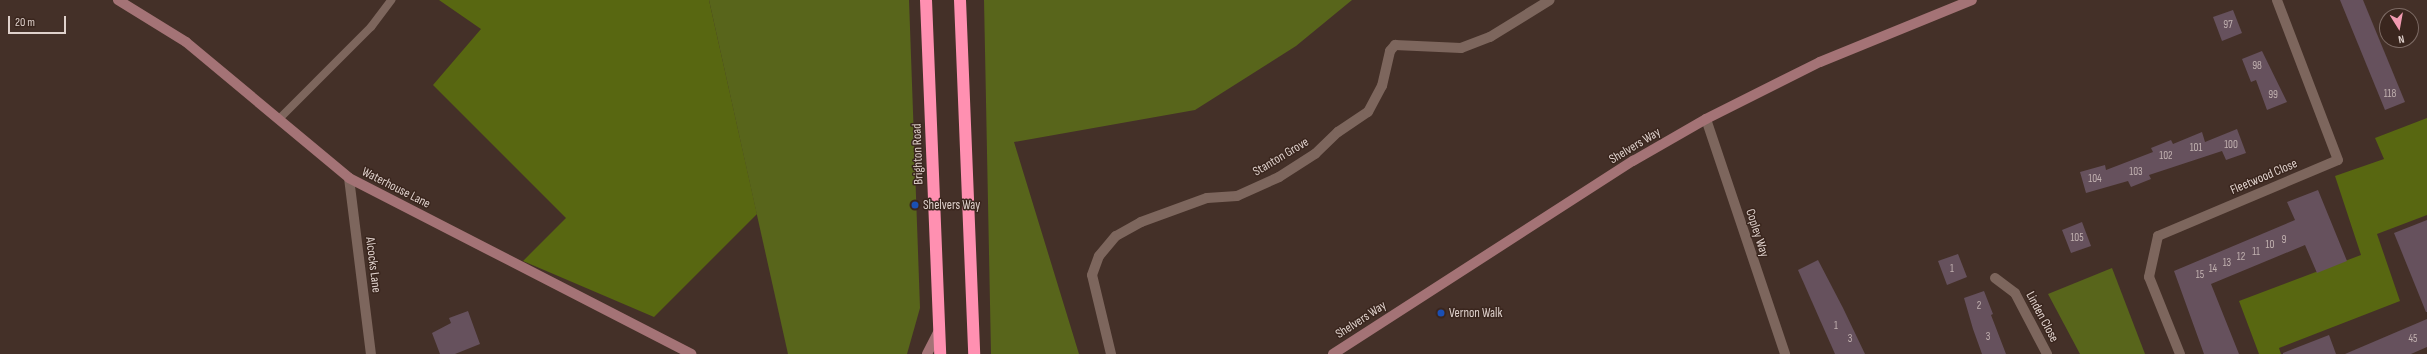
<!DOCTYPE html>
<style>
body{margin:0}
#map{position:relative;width:2427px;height:354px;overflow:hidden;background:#443028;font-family:"Sofia Sans Condensed",sans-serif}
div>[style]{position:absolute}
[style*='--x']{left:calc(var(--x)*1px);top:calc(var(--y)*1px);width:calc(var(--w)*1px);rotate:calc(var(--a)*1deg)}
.green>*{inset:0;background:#586711}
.forest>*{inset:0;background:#58651b}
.building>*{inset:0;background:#66515d}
.lane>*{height:8px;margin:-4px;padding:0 4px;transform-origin:4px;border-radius:4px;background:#7d665d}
.street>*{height:10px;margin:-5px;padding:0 5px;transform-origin:5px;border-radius:5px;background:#7d665d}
.secondary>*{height:10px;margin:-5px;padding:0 5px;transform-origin:5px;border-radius:5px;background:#a47376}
.highway>*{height:12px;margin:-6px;padding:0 6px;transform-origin:6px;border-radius:6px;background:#ff90b1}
.dots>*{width:11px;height:11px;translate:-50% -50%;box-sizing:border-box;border:2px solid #3a261e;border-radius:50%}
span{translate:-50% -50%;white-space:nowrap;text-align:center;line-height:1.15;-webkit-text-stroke:3px #3a261e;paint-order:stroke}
.number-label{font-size:11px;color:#c1b1b0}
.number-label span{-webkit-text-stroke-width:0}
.street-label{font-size:13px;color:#dfd1cc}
.poi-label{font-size:13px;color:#dfd1cc}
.left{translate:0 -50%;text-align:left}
.north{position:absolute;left:2379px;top:8px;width:40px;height:40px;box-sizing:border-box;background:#3a261e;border:1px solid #7c6a64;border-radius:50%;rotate:169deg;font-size:11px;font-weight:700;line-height:16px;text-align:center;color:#dfd1cc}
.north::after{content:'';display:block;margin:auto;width:14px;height:18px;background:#f19ab1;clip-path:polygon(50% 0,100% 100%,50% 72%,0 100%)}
.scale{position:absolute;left:8px;top:16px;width:58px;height:18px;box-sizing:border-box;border:2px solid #dfd1cc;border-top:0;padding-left:5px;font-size:12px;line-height:14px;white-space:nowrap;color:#dfd1cc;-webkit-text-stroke:3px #3a261e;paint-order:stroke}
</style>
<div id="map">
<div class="green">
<div style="clip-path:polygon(439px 0,709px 0,757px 214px,654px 317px,523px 261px,566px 218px,433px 85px,481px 29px)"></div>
<div style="clip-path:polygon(2427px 118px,2427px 215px,2377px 234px,2400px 301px,2279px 348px,2281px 354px,2259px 354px,2239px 301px,2361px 255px,2335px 176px,2384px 159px,2375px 138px)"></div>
</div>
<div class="forest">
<div style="clip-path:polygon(709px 0,909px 0,920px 308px,907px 354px,788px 354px)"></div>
<div style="clip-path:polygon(984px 0,1352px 0,1296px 46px,1195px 110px,1014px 142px,1079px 354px,991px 354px)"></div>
<div style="clip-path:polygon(2112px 268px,2145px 354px,2080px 354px,2048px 294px)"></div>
</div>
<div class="building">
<div style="clip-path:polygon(2340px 0,2363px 0,2405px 102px,2385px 110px)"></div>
<div style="clip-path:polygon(2233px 10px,2242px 33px,2222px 41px,2213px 17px)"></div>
<div style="clip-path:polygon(2262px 51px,2287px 102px,2267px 110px,2256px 80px,2251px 82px,2242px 59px)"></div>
<div style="clip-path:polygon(2237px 129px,2246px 153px,2226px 160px,2222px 151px,2149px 175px,2151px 179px,2131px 187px,2128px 181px,2086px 193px,2080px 172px,2105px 165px,2106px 170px,2153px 152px,2151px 148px,2171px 140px,2173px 144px,2202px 132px,2205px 142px)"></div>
<div style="clip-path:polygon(2318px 190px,2347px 261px,2317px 273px,2305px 245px,2211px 284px,2239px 354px,2204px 354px,2174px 271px,2295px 220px,2287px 202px)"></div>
<div style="clip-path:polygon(2427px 220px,2427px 312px,2426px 312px,2394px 233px)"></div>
<div style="clip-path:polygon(2082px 222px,2091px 246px,2071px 253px,2062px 230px)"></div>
<div style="clip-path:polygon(1958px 254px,1967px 277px,1947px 285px,1938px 261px)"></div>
<div style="clip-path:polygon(1818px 260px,1843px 308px,1865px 354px,1835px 354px,1798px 270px)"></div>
<div style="clip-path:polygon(1984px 291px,1993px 314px,1991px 315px,2006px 354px,1982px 354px,1973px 329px,1964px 298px)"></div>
<div style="clip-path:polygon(468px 311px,480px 344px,455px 354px,440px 354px,432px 333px,451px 323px,449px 318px)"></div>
<div style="clip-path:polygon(2427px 319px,2427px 347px,2411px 354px,2345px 354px)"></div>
<div style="clip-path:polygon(2329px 335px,2336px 354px,2283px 354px,2283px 353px)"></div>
</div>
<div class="lane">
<div style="--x:280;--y:118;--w:129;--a:-45"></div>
<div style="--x:371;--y:27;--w:34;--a:-53"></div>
</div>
<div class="street">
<div style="--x:1706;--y:119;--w:248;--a:71.4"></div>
<div style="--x:349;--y:178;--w:177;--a:82.9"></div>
<div style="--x:1995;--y:278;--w:25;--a:37"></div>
<div style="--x:2015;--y:293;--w:69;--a:62.3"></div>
<div style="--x:1111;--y:354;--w:81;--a:-103.5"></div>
<div style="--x:1092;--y:275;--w:20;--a:-70"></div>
<div style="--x:1099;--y:256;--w:26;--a:-50"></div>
<div style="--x:1116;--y:236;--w:29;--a:-29"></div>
<div style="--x:1141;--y:222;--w:70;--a:-20"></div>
<div style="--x:1207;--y:198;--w:30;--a:-4"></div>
<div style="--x:1237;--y:196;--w:46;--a:-24.3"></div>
<div style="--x:1279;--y:177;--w:43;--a:-32.6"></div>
<div style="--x:1315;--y:154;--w:32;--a:-44"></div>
<div style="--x:1338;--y:132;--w:36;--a:-34"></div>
<div style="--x:1368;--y:112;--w:30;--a:-62"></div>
<div style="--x:1382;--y:86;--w:36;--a:-77"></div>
<div style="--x:1390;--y:51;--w:8;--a:-50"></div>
<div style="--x:1395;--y:45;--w:66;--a:2.6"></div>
<div style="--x:1461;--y:48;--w:31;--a:-21"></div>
<div style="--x:1490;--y:37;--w:70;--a:-31.7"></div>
<div style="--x:2180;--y:354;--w:83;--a:-111.9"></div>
<div style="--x:2149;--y:277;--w:42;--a:-77.6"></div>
<div style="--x:2158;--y:236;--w:195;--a:-22.9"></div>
<div style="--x:2338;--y:160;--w:171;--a:-110.9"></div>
</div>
<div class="secondary">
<div style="--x:118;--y:0;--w:80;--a:31.7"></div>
<div style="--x:186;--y:42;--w:212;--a:39.8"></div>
<div style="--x:349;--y:178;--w:385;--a:27.2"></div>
<div style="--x:927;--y:354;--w:27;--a:-63"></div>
<div style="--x:1333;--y:354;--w:357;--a:-32.8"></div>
<div style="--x:1633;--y:161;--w:84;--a:-29.9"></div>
<div style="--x:1706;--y:119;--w:127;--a:-26.6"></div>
<div style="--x:1820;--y:62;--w:164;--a:-22.2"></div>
</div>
<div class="highway">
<div style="--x:926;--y:0;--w:354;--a:87.7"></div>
<div style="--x:960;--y:0;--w:354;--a:87.7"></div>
</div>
<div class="dots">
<div style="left:915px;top:205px;background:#1a4fb4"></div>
<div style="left:1441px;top:313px;background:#1a4fb4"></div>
</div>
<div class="number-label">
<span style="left:2228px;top:25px">97</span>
<span style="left:2257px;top:66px">98</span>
<span style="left:2390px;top:94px">118</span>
<span style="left:2273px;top:95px">99</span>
<span style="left:2231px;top:145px">100</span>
<span style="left:2196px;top:148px">101</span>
<span style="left:2166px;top:156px">102</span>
<span style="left:2136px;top:172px">103</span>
<span style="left:2095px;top:179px">104</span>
<span style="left:2077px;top:238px">105</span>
<span style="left:2284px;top:240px">9</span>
<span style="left:2270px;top:245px">10</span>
<span style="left:2256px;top:252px">11</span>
<span style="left:2241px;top:257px">12</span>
<span style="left:2227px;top:263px">13</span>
<span style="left:1952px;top:269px">1</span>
<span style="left:2213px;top:269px">14</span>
<span style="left:2200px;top:275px">15</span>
<span style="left:1979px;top:306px">2</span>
<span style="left:1836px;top:326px">1</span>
<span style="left:1988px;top:337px">3</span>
<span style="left:1850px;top:339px">3</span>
<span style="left:2413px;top:339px">45</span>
</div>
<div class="street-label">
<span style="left:1635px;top:146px;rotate:-31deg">Shelvers Way</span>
<span style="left:918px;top:154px;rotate:-92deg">Brighton Road</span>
<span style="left:1281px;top:157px;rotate:-31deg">Stanton Grove</span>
<span style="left:2264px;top:177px;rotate:-23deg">Fleetwood Close</span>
<span style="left:396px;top:188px;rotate:27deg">Waterhouse Lane</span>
<span style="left:1757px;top:233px;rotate:72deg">Copley Way</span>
<span style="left:373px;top:265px;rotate:83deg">Alcocks Lane</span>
<span style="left:2042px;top:317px;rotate:62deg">Linden Close</span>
<span style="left:1361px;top:320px;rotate:-33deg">Shelvers Way</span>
</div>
<div class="poi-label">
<span class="left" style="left:923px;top:205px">Shelvers Way</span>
<span class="left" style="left:1449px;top:313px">Vernon Walk</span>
</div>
<div class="north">N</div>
<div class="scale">20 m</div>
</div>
